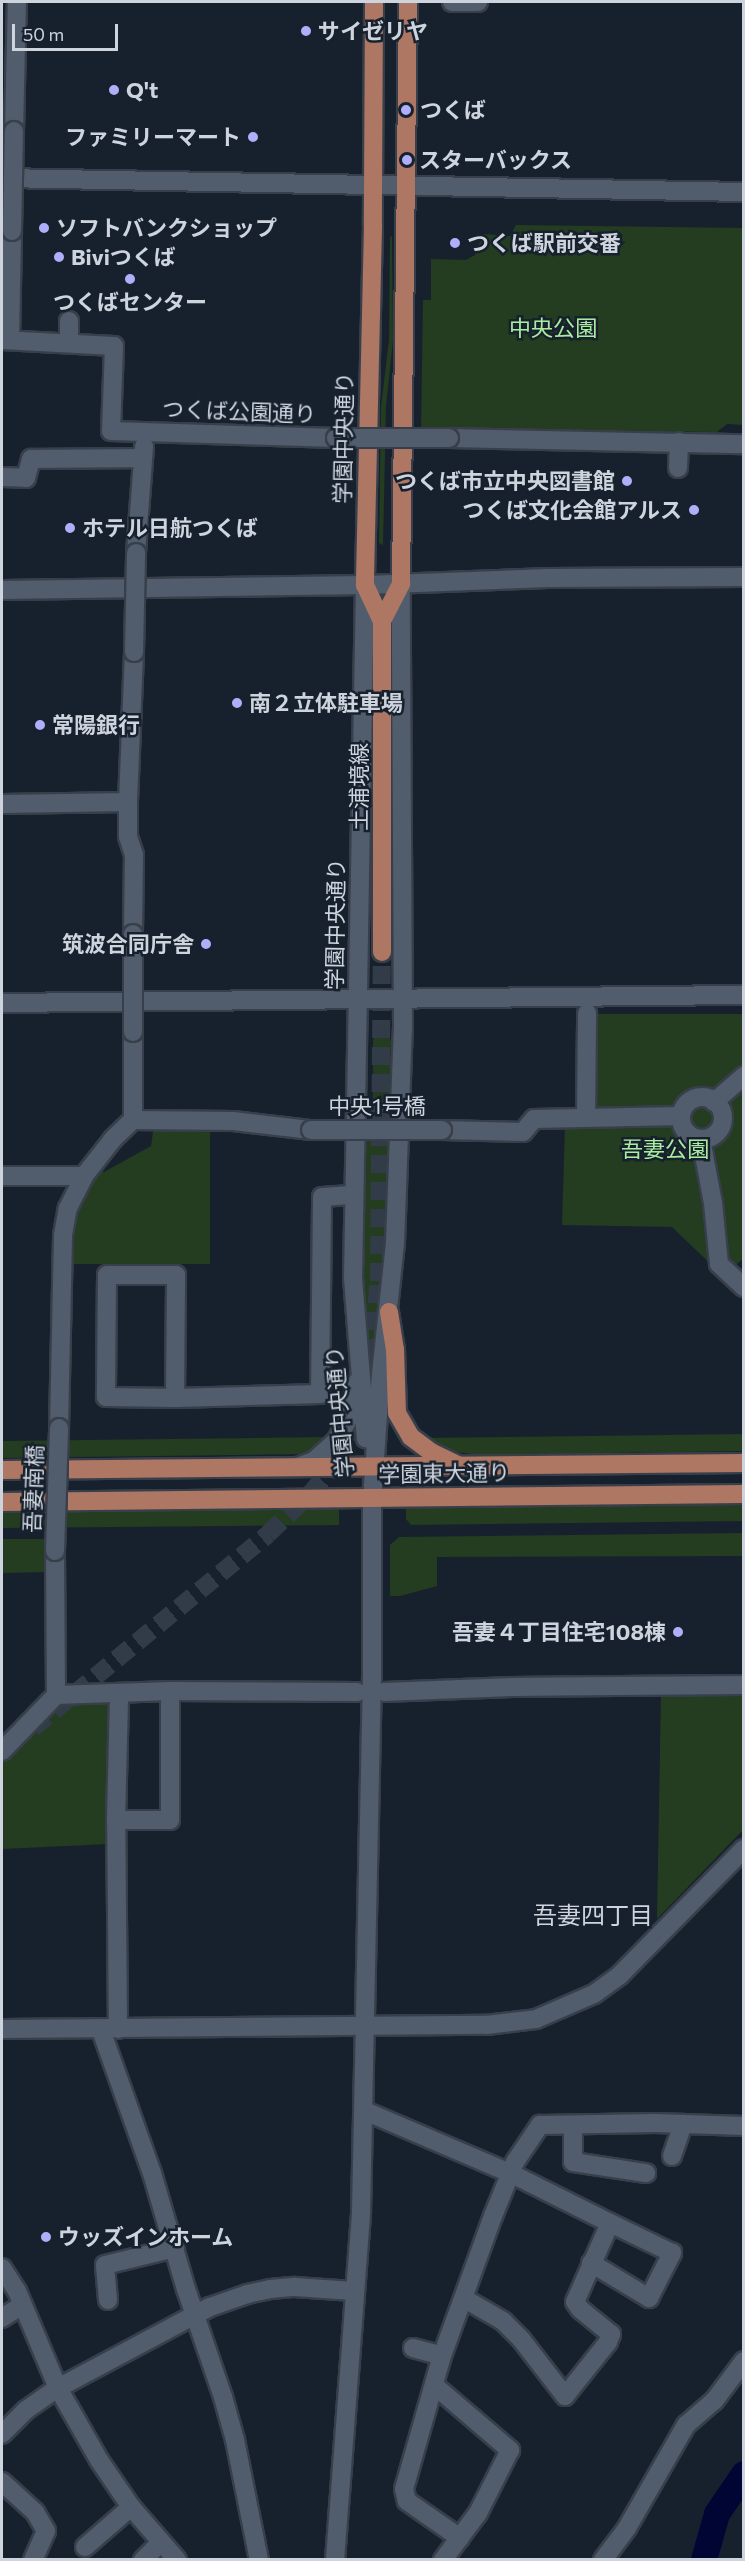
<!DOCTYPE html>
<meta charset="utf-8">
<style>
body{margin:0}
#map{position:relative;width:745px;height:2561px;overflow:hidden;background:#17212e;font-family:Commissioner,"Noto Sans JP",sans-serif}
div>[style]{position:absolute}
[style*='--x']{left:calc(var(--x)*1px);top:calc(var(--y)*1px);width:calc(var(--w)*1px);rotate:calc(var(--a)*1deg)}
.green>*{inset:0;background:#243c20}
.water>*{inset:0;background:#000534}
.river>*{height:26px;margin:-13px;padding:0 13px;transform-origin:13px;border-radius:13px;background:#000534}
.major-tunnel>*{height:18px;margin-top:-9px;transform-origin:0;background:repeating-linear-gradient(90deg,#323c48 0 18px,transparent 0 27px)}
.roads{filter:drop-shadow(2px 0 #383f4a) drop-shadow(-2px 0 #383f4a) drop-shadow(0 2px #383f4a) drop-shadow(0 -2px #383f4a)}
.minor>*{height:18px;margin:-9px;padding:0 9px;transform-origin:9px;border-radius:9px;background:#515d6d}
.minor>.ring{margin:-9px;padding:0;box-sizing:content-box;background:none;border:18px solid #515d6d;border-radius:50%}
.major>*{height:18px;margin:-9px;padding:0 9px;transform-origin:9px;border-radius:9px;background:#ad7763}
.bridges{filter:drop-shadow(2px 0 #383f4a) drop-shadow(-2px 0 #383f4a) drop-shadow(0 2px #383f4a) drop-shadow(0 -2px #383f4a)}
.minor-bridge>*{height:18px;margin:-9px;padding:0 9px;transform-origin:9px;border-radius:9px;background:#515d6d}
.dots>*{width:16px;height:16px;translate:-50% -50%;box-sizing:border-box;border:3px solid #17212e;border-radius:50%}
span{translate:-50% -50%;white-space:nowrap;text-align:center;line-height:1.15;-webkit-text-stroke:5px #17212e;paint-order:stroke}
.poi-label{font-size:22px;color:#cdd4dd;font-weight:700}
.left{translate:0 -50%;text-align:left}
.right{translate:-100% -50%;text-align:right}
.park-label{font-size:22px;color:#a9ec9f}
.street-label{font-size:22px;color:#cdd4dd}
.neighbourhood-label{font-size:24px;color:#cdd4dd}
.frame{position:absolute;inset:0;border:3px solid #cdd4dd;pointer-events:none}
.scale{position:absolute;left:12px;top:24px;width:106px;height:27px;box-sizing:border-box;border:3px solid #cdd4dd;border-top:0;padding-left:8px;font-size:18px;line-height:21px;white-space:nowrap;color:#cdd4dd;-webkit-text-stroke:4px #17212e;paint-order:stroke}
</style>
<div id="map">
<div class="green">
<div style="clip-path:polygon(516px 225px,743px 228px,743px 425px,727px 424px,717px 432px,421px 428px,423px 300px,431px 300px,431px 259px,466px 260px,475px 255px,483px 234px,510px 236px)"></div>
<div style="clip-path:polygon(392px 236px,393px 340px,386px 406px,383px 545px,379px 543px,381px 407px,389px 340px,390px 237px)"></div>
<div style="clip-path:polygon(594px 1014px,743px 1014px,743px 1259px,723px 1276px,672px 1227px,562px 1225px,565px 1124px,591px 1123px)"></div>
<div style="clip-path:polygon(376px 1031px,387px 1031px,391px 1041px,388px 1250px,373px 1394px,370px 1393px,364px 1294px,364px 1162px,373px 1094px,373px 1040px)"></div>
<div style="clip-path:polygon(154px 1125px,210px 1126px,210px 1264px,68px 1264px,70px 1232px,81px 1191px,99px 1170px,104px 1172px,151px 1146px)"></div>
<div style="clip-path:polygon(743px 1434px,744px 1451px,478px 1455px,443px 1450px,422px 1438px)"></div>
<div style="clip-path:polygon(329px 1437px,305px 1454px,2px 1458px,2px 1441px)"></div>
<div style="clip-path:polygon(743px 1504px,743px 1521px,411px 1525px,406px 1519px,406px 1508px)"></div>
<div style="clip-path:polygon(339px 1507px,339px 1525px,2px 1528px,2px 1511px)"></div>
<div style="clip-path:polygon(743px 1533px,743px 1556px,437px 1557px,437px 1586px,400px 1596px,390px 1596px,390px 1545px,399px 1537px)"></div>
<div style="clip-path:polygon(2px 1539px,51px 1539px,51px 1572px,2px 1573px)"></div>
<div style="clip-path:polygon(661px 1693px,743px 1693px,743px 1830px,657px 1919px)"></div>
<div style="clip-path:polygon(60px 1701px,114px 1701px,108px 1844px,2px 1849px,2px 1761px)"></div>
</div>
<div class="water">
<div style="clip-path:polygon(714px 2512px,722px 2514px,707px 2559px,700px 2559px)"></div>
</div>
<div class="river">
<div style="--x:704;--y:2560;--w:48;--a:-74.2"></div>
<div style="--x:717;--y:2514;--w:48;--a:-56"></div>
</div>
<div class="major-tunnel">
<div style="--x:33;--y:1728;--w:305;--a:-39.5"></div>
<div style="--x:268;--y:1534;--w:58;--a:-43.6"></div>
<div style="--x:310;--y:1494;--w:42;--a:-49.8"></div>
<div style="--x:337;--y:1462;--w:38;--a:-62"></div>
<div style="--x:355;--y:1428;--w:46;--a:-72.3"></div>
<div style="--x:369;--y:1384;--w:103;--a:-84.5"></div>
<div style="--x:379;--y:1281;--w:329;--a:-89.5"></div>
</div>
<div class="roads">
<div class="minor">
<div style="--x:452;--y:2;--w:26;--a:0"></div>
<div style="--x:14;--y:131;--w:129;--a:-88.7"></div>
<div style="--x:2;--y:178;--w:742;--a:1.08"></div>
<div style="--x:69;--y:321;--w:22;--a:90"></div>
<div style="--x:2;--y:340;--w:112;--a:3.1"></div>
<div style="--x:114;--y:346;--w:85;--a:92"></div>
<div style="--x:111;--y:431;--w:225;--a:1.8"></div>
<div style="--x:10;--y:340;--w:109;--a:-88.9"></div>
<div style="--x:449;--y:438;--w:295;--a:1.2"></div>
<div style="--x:678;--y:468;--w:26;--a:-88"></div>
<div style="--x:2;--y:477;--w:24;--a:2"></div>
<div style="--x:26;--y:478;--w:20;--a:-75"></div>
<div style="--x:31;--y:459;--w:112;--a:-0.5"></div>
<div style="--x:136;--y:553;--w:107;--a:-85.7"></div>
<div style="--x:365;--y:585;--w:693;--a:90.99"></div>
<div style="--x:353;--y:1278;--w:161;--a:85.4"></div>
<div style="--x:2;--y:590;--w:363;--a:-0.8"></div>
<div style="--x:365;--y:585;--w:183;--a:-2.2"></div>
<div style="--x:548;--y:578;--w:196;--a:-0.3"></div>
<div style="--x:2;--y:804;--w:126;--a:-0.9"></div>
<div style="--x:133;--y:934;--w:79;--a:-89.3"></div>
<div style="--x:134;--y:855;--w:20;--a:-108"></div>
<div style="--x:128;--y:836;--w:34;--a:-90"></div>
<div style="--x:128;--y:802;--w:150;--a:-87.7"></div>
<div style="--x:2;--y:1003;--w:742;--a:-0.62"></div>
<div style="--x:133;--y:1032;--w:88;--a:90"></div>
<div class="ring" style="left:681px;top:1097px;width:24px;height:24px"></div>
<div style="--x:714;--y:1102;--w:40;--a:-41"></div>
<div style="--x:586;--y:1117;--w:104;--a:-89.4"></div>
<div style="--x:442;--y:1130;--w:81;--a:1.4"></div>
<div style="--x:523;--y:1132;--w:17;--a:-50"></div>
<div style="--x:534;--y:1119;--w:147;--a:-1.2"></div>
<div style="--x:701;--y:1139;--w:65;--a:79.4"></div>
<div style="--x:713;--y:1203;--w:61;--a:84.4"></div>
<div style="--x:719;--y:1264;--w:34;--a:43"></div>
<div style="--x:2;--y:1176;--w:82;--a:0"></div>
<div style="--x:84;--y:1176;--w:47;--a:-51.9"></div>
<div style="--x:113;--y:1139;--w:28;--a:-44"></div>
<div style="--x:133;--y:1120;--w:100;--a:0.6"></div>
<div style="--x:233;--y:1121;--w:79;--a:6.6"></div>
<div style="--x:175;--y:1398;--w:123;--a:-89.5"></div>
<div style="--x:176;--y:1275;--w:69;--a:180"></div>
<div style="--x:107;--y:1275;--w:122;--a:90.5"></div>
<div style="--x:106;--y:1397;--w:69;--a:0.8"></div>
<div style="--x:175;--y:1398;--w:145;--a:-1.6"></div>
<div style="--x:320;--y:1394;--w:197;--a:-89.4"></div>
<div style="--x:322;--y:1197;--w:32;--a:-4"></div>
<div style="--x:59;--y:1428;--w:193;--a:-88.8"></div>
<div style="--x:63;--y:1235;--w:27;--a:-80"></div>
<div style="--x:68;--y:1208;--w:36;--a:-63"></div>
<div style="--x:298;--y:1467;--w:17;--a:-21"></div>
<div style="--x:314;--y:1461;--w:31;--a:-42"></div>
<div style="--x:337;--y:1440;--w:24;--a:-62"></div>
<div style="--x:348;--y:1419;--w:37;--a:-77"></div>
<div style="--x:384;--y:1692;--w:128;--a:-2.2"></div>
<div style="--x:512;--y:1687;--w:232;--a:-0.5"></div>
<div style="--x:56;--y:1695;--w:114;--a:-2"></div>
<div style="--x:170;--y:1691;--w:187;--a:0.3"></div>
<div style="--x:2;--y:1751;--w:78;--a:-46"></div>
<div style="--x:56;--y:1695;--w:144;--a:-90.4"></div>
<div style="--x:116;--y:1820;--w:126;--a:-88.6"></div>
<div style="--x:2;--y:2029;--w:484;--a:-0.5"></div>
<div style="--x:486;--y:2025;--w:50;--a:-6.8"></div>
<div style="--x:536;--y:2019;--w:63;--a:-23.3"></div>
<div style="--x:594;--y:1994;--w:32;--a:-36"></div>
<div style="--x:620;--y:1975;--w:177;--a:-45.5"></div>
<div style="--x:118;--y:2029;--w:209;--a:-90.5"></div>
<div style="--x:116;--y:1820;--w:54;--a:0"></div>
<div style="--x:170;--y:1820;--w:129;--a:-90"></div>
<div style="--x:101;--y:2030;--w:152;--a:70.4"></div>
<div style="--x:152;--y:2173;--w:121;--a:73.7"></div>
<div style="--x:186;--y:2289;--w:114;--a:71.1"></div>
<div style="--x:223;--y:2397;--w:45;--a:74.4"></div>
<div style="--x:235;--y:2440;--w:122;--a:78.7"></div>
<div style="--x:365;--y:2111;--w:158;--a:23.2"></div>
<div style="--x:510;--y:2173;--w:112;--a:26.6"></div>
<div style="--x:610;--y:2223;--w:86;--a:113.9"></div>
<div style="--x:575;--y:2302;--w:9;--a:54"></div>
<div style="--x:580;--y:2309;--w:40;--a:39"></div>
<div style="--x:611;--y:2334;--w:9;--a:111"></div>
<div style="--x:608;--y:2342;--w:69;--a:128.5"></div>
<div style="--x:565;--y:2396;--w:72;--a:-127.7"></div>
<div style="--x:521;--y:2339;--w:25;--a:-135"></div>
<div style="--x:503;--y:2321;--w:44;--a:-149.9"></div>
<div style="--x:573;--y:2125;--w:37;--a:90"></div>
<div style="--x:573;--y:2162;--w:74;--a:8.6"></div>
<div style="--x:672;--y:2156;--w:34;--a:-71"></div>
<div style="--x:591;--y:2263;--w:68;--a:31.1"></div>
<div style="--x:649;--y:2298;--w:51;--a:-62.9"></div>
<div style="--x:672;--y:2253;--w:69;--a:-154.2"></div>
<div style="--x:2;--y:2268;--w:27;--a:57"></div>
<div style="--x:17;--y:2291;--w:105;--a:67.1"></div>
<div style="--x:58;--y:2388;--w:83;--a:60.3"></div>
<div style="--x:99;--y:2460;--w:57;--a:55.8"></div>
<div style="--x:131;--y:2507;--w:70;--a:49"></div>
<div style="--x:108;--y:2300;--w:35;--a:-95"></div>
<div style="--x:105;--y:2265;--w:72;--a:-13.7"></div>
<div style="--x:2;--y:2318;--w:24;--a:-33"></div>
<div style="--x:413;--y:2348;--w:30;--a:15"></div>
<div style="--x:435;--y:2386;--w:99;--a:40.5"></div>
<div style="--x:510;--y:2450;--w:71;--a:116.9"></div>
<div style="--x:478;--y:2513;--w:59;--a:126.7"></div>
<div style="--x:2;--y:2434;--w:34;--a:-45"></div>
<div style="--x:26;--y:2410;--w:39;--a:-35"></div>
<div style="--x:58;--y:2388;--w:172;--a:-28.1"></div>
<div style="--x:210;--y:2307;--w:39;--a:-19"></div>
<div style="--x:247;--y:2294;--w:24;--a:-12"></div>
<div style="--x:270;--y:2289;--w:25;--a:-5"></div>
<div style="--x:295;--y:2287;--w:58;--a:3.9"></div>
<div style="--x:2;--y:2482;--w:45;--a:42.3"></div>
<div style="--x:35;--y:2512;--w:22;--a:60"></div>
<div style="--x:46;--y:2531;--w:32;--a:114"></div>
<div style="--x:460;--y:2538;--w:65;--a:-145.1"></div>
<div style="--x:407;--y:2501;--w:12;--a:-104"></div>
<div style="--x:404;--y:2489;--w:138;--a:-74.1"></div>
<div style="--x:442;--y:2356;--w:149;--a:-70"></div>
<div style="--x:493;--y:2216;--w:58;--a:-67.8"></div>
<div style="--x:515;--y:2162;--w:45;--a:-56"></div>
<div style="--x:540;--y:2125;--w:115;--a:-1"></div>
<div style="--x:655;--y:2123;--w:89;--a:1.9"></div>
<div style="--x:85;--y:2547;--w:61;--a:-41"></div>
<div style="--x:143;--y:2560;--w:25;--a:-45"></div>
<div style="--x:335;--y:2560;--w:348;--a:-85.7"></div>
<div style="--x:361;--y:2213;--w:538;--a:-88.83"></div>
<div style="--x:372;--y:1675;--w:176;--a:-90"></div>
<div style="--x:372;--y:1499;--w:125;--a:-85.9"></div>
<div style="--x:381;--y:1374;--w:132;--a:-83.9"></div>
<div style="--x:395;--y:1243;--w:214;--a:-87.9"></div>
<div style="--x:403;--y:1029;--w:445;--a:-90.3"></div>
<div style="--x:603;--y:2560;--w:40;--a:-53"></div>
<div style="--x:627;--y:2528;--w:119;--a:-60.2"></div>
<div style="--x:686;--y:2425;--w:37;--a:-41"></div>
<div style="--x:714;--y:2401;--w:50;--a:-53.1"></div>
</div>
<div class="major">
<div style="--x:374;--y:2;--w:224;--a:90.3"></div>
<div style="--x:373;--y:226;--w:359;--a:91.3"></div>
<div style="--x:365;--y:585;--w:40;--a:65"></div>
<div style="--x:382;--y:621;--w:331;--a:90"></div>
<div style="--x:382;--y:621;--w:42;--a:-62.8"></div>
<div style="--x:401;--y:584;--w:582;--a:-89.31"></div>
<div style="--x:389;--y:1312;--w:37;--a:81"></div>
<div style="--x:395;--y:1349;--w:64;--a:88.2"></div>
<div style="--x:397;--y:1413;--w:28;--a:60"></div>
<div style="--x:411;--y:1437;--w:25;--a:37"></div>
<div style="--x:431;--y:1452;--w:30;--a:26"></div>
<div style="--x:2;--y:1470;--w:742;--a:-0.54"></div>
<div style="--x:2;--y:1502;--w:742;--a:-0.62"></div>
</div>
</div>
<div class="bridges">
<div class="minor-bridge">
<div style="--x:12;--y:231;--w:100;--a:-88.9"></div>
<div style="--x:336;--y:438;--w:113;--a:0"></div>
<div style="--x:134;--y:652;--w:99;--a:-88.8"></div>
<div style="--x:133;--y:1032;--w:98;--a:-90"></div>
<div style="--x:311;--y:1130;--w:131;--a:0"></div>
<div style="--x:55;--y:1551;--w:123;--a:-88.1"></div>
</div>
</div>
<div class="dots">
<div style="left:306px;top:31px;background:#b0aefa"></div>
<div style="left:114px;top:90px;background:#b0aefa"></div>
<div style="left:406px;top:110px;background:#b0aefa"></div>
<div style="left:253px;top:137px;background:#b0aefa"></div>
<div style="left:407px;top:160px;background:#b0aefa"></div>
<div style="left:44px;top:228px;background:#b0aefa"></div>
<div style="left:455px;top:243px;background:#b0aefa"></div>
<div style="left:59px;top:257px;background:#b0aefa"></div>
<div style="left:130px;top:279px;background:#b0aefa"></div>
<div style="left:627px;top:481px;background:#b0aefa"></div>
<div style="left:694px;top:510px;background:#b0aefa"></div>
<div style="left:70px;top:528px;background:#b0aefa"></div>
<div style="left:237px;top:703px;background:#b0aefa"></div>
<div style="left:40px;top:725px;background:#b0aefa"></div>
<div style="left:206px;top:944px;background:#b0aefa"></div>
<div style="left:678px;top:1632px;background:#b0aefa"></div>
<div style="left:46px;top:2237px;background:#b0aefa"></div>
</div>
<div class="poi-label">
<span class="left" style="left:318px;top:31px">サイゼリヤ</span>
<span class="left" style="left:126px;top:90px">Q't</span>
<span class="left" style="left:420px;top:110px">つくば</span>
<span class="right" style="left:241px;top:137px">ファミリーマート</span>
<span class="left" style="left:419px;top:160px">スターバックス</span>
<span class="left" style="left:56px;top:228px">ソフトバンクショップ</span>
<span class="left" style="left:467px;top:243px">つくば駅前交番</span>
<span class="left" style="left:71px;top:257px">Biviつくば</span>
<span style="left:130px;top:302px">つくばセンター</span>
<span class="right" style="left:615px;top:481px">つくば市立中央図書館</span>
<span class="right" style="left:682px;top:510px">つくば文化会館アルス</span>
<span class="left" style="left:82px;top:528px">ホテル日航つくば</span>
<span class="left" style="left:249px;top:703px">南２立体駐車場</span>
<span class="left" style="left:52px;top:725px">常陽銀行</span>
<span class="right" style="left:194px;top:944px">筑波合同庁舎</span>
<span class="right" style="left:666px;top:1632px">吾妻４丁目住宅108棟</span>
<span class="left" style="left:58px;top:2237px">ウッズインホーム</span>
</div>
<div class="park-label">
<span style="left:553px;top:328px">中央公園</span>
<span style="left:665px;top:1149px">吾妻公園</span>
</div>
<div class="street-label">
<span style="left:239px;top:411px;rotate:2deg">つくば公園通り</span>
<span style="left:343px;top:438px;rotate:-89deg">学園中央通り</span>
<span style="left:359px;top:787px;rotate:-90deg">土浦境線</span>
<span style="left:335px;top:924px;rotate:-89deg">学園中央通り</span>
<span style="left:377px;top:1106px">中央1号橋</span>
<span style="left:339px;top:1412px;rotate:-95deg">学園中央通り</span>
<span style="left:444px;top:1473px;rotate:-1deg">学園東大通り</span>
<span style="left:33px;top:1489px;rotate:-88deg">吾妻南橋</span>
</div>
<div class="neighbourhood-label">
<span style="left:593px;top:1915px">吾妻四丁目</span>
</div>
<div class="frame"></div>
<div class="scale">50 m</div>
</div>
